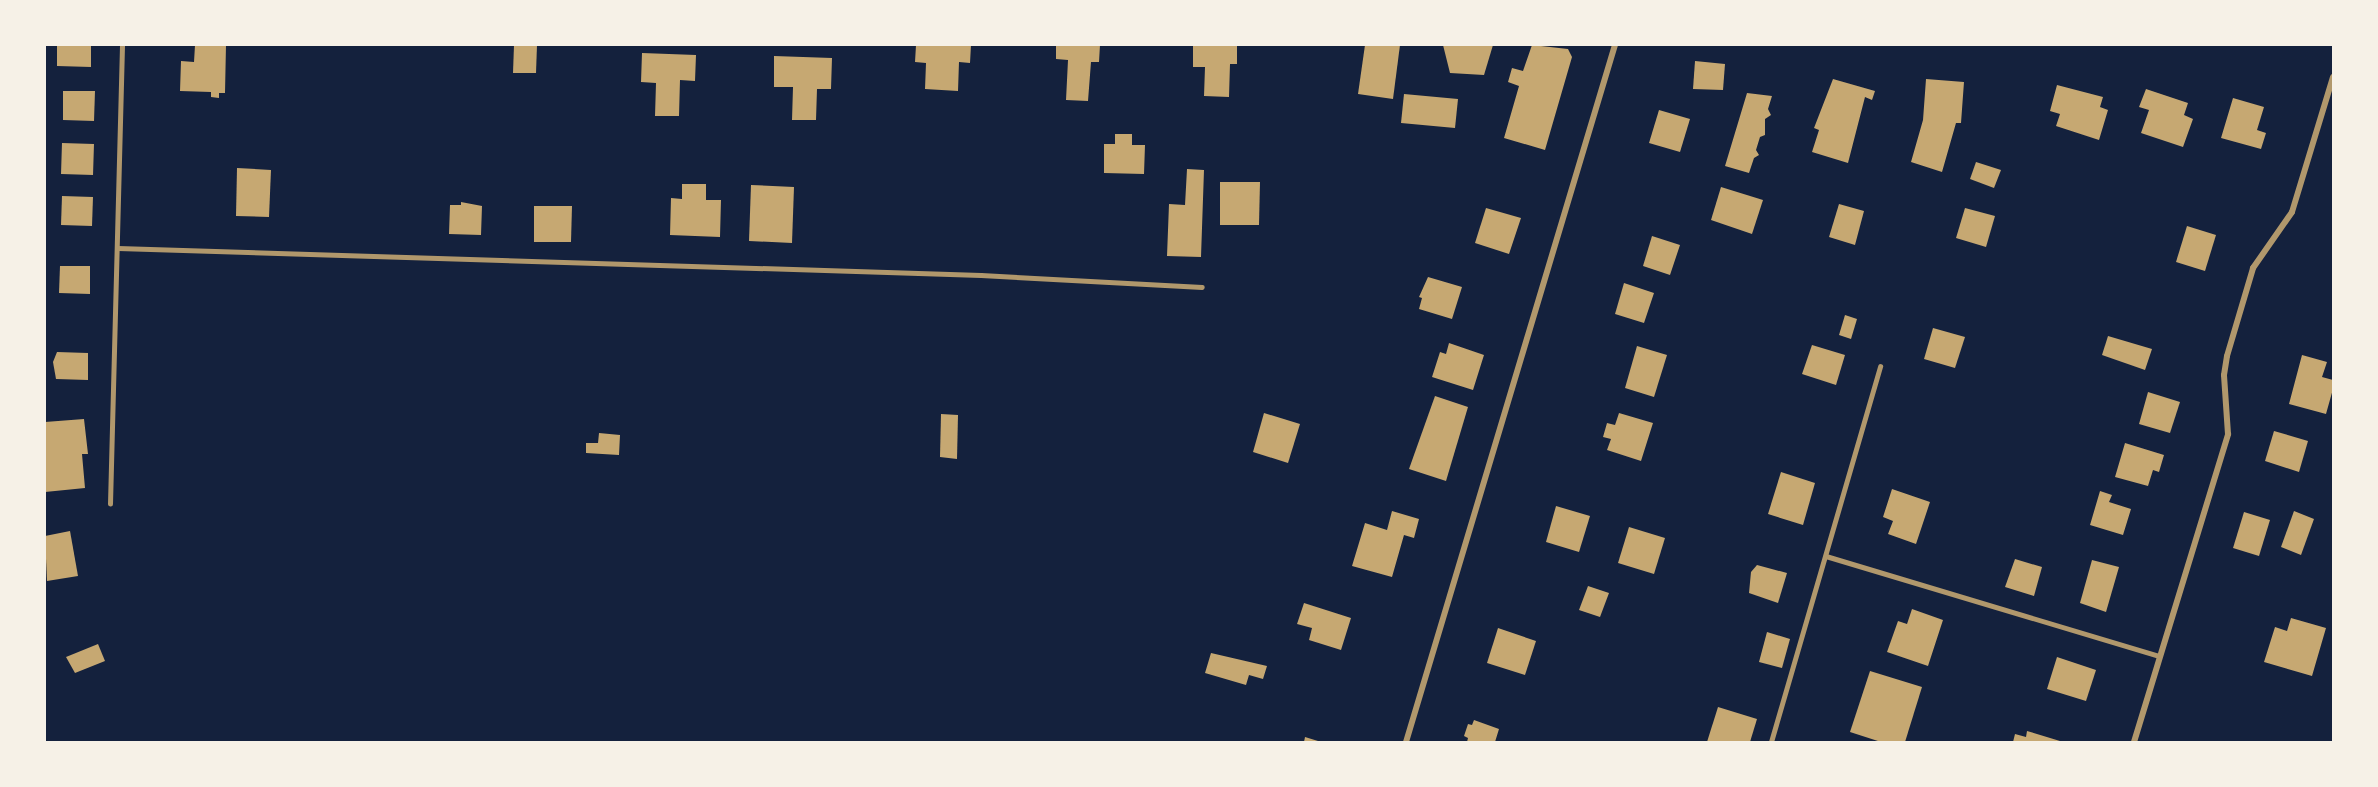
<!DOCTYPE html>
<style>
body{margin:0}
#map{position:relative;width:2378px;height:787px;overflow:hidden;background:#14213d;font-family:"Varela Round",sans-serif}
div>[style]{position:absolute}
[style*='--x']{left:calc(var(--x)*1px);top:calc(var(--y)*1px);width:calc(var(--w)*1px);rotate:calc(var(--a)*1deg)}
.building>*{inset:0;background:#c6a872}
.service>*{height:4.5px;margin:-2.25px;padding:0 2.25px;transform-origin:2.25px;border-radius:2.25px;background:#b1986c}
.minor>*{height:6px;margin:-3px;padding:0 3px;transform-origin:3px;border-radius:3px;background:#b1986c}
span{translate:-50% -50%;white-space:nowrap;text-align:center;line-height:1.15;-webkit-text-stroke:5px #f6f1e7;paint-order:stroke}
.frame{position:absolute;inset:0;border:46px solid #f6f1e7;pointer-events:none}
</style>
<div id="map">
<div class="building">
<div style="clip-path:polygon(57px 45px,91px 45px,91px 67px,57px 66px)"></div>
<div style="clip-path:polygon(195px 45px,226px 45px,225px 93px,219px 93px,219px 98px,211px 97px,211px 92px,180px 91px,181px 61px,194px 62px)"></div>
<div style="clip-path:polygon(514px 45px,537px 45px,536px 73px,513px 73px)"></div>
<div style="clip-path:polygon(916px 45px,971px 45px,970px 63px,959px 62px,958px 91px,925px 89px,926px 63px,915px 62px)"></div>
<div style="clip-path:polygon(1056px 45px,1100px 45px,1099px 62px,1091px 62px,1088px 101px,1066px 100px,1068px 60px,1056px 59px)"></div>
<div style="clip-path:polygon(1193px 45px,1237px 45px,1237px 64px,1230px 64px,1229px 97px,1204px 96px,1205px 67px,1193px 67px)"></div>
<div style="clip-path:polygon(1365px 45px,1400px 45px,1393px 99px,1358px 94px)"></div>
<div style="clip-path:polygon(1443px 45px,1493px 45px,1484px 75px,1450px 73px)"></div>
<div style="clip-path:polygon(1532px 45px,1568px 49px,1572px 57px,1545px 150px,1504px 138px,1519px 86px,1508px 82px,1512px 68px,1523px 71px)"></div>
<div style="clip-path:polygon(642px 53px,696px 55px,695px 81px,680px 80px,679px 116px,655px 116px,656px 83px,641px 82px)"></div>
<div style="clip-path:polygon(774px 56px,832px 58px,831px 89px,817px 89px,816px 120px,792px 120px,793px 87px,774px 87px)"></div>
<div style="clip-path:polygon(1695px 61px,1725px 64px,1723px 90px,1693px 89px)"></div>
<div style="clip-path:polygon(1833px 79px,1875px 91px,1872px 100px,1865px 97px,1848px 163px,1812px 152px,1819px 130px,1814px 128px)"></div>
<div style="clip-path:polygon(1926px 79px,1964px 82px,1961px 123px,1956px 123px,1942px 172px,1911px 162px,1923px 120px)"></div>
<div style="clip-path:polygon(2057px 85px,2103px 97px,2100px 107px,2108px 110px,2099px 140px,2056px 126px,2060px 114px,2050px 111px)"></div>
<div style="clip-path:polygon(2146px 89px,2188px 103px,2184px 115px,2193px 119px,2183px 147px,2141px 133px,2149px 110px,2139px 107px)"></div>
<div style="clip-path:polygon(63px 91px,95px 91px,94px 121px,63px 120px)"></div>
<div style="clip-path:polygon(1747px 93px,1772px 96px,1768px 109px,1771px 115px,1765px 119px,1765px 135px,1760px 137px,1756px 150px,1759px 155px,1754px 158px,1749px 173px,1725px 166px)"></div>
<div style="clip-path:polygon(1404px 94px,1458px 99px,1455px 128px,1401px 123px)"></div>
<div style="clip-path:polygon(2233px 98px,2264px 107px,2257px 130px,2266px 133px,2261px 149px,2221px 138px)"></div>
<div style="clip-path:polygon(1659px 110px,1690px 119px,1680px 152px,1649px 143px)"></div>
<div style="clip-path:polygon(1115px 134px,1132px 134px,1132px 145px,1145px 145px,1144px 174px,1104px 173px,1104px 144px,1115px 144px)"></div>
<div style="clip-path:polygon(62px 143px,94px 144px,93px 175px,61px 174px)"></div>
<div style="clip-path:polygon(1976px 162px,2001px 170px,1994px 188px,1970px 179px)"></div>
<div style="clip-path:polygon(237px 168px,271px 170px,269px 217px,236px 216px)"></div>
<div style="clip-path:polygon(1187px 169px,1204px 170px,1201px 257px,1167px 256px,1169px 204px,1185px 205px)"></div>
<div style="clip-path:polygon(1220px 182px,1260px 182px,1259px 225px,1220px 225px)"></div>
<div style="clip-path:polygon(682px 184px,706px 184px,706px 200px,721px 200px,720px 237px,670px 235px,671px 198px,682px 199px)"></div>
<div style="clip-path:polygon(751px 185px,794px 187px,792px 243px,749px 241px)"></div>
<div style="clip-path:polygon(1721px 187px,1763px 200px,1752px 234px,1711px 220px)"></div>
<div style="clip-path:polygon(62px 196px,93px 197px,92px 226px,61px 225px)"></div>
<div style="clip-path:polygon(461px 202px,482px 206px,481px 235px,449px 234px,450px 205px,461px 205px)"></div>
<div style="clip-path:polygon(1839px 204px,1864px 211px,1855px 245px,1829px 237px)"></div>
<div style="clip-path:polygon(534px 206px,572px 206px,571px 242px,534px 242px)"></div>
<div style="clip-path:polygon(1486px 208px,1521px 218px,1509px 254px,1475px 243px)"></div>
<div style="clip-path:polygon(1965px 208px,1995px 216px,1986px 247px,1956px 238px)"></div>
<div style="clip-path:polygon(2187px 226px,2216px 235px,2205px 271px,2176px 262px)"></div>
<div style="clip-path:polygon(1652px 236px,1680px 245px,1670px 275px,1643px 266px)"></div>
<div style="clip-path:polygon(60px 266px,90px 266px,90px 294px,59px 293px)"></div>
<div style="clip-path:polygon(1428px 277px,1462px 287px,1452px 319px,1419px 309px,1422px 298px,1419px 297px)"></div>
<div style="clip-path:polygon(1624px 283px,1654px 293px,1644px 323px,1615px 314px)"></div>
<div style="clip-path:polygon(1845px 315px,1857px 319px,1851px 339px,1839px 335px)"></div>
<div style="clip-path:polygon(1933px 328px,1965px 337px,1955px 368px,1924px 359px)"></div>
<div style="clip-path:polygon(2108px 336px,2152px 349px,2145px 370px,2102px 355px)"></div>
<div style="clip-path:polygon(1449px 343px,1484px 355px,1473px 390px,1432px 377px,1440px 352px,1446px 354px)"></div>
<div style="clip-path:polygon(1812px 345px,1845px 355px,1836px 385px,1802px 374px)"></div>
<div style="clip-path:polygon(1637px 346px,1667px 355px,1654px 397px,1625px 388px)"></div>
<div style="clip-path:polygon(57px 352px,88px 353px,88px 380px,56px 379px,53px 362px)"></div>
<div style="clip-path:polygon(2302px 355px,2327px 362px,2322px 377px,2333px 380px,2333px 389px,2326px 414px,2289px 404px)"></div>
<div style="clip-path:polygon(2148px 392px,2180px 402px,2170px 433px,2139px 424px)"></div>
<div style="clip-path:polygon(1435px 396px,1468px 407px,1446px 481px,1409px 469px)"></div>
<div style="clip-path:polygon(1264px 413px,1300px 424px,1288px 463px,1253px 452px)"></div>
<div style="clip-path:polygon(1619px 413px,1653px 423px,1641px 461px,1607px 450px,1611px 439px,1603px 437px,1607px 423px,1615px 425px)"></div>
<div style="clip-path:polygon(941px 414px,958px 415px,957px 459px,940px 457px)"></div>
<div style="clip-path:polygon(84px 419px,88px 454px,82px 454px,85px 488px,45px 492px,45px 422px)"></div>
<div style="clip-path:polygon(2274px 431px,2308px 441px,2299px 472px,2265px 461px)"></div>
<div style="clip-path:polygon(599px 433px,620px 435px,619px 455px,586px 453px,586px 443px,598px 443px)"></div>
<div style="clip-path:polygon(2125px 443px,2164px 455px,2159px 472px,2153px 470px,2148px 486px,2115px 477px)"></div>
<div style="clip-path:polygon(1781px 472px,1815px 483px,1803px 525px,1768px 514px)"></div>
<div style="clip-path:polygon(1892px 489px,1930px 502px,1916px 544px,1888px 534px,1893px 521px,1883px 517px)"></div>
<div style="clip-path:polygon(2100px 491px,2112px 495px,2109px 502px,2131px 509px,2123px 535px,2090px 525px)"></div>
<div style="clip-path:polygon(1556px 506px,1590px 516px,1579px 552px,1546px 542px)"></div>
<div style="clip-path:polygon(1392px 511px,1419px 519px,1414px 538px,1404px 535px,1392px 577px,1352px 566px,1365px 523px,1387px 530px)"></div>
<div style="clip-path:polygon(2294px 511px,2314px 519px,2301px 555px,2281px 547px)"></div>
<div style="clip-path:polygon(2244px 512px,2270px 520px,2259px 556px,2233px 548px)"></div>
<div style="clip-path:polygon(1629px 527px,1665px 538px,1654px 574px,1618px 563px)"></div>
<div style="clip-path:polygon(70px 531px,78px 576px,47px 581px,45px 536px)"></div>
<div style="clip-path:polygon(2015px 559px,2042px 567px,2034px 596px,2005px 587px)"></div>
<div style="clip-path:polygon(2092px 560px,2119px 567px,2106px 612px,2080px 603px)"></div>
<div style="clip-path:polygon(1757px 565px,1787px 573px,1778px 603px,1749px 593px,1751px 572px)"></div>
<div style="clip-path:polygon(1588px 586px,1609px 593px,1600px 617px,1579px 610px)"></div>
<div style="clip-path:polygon(1304px 603px,1351px 618px,1341px 650px,1309px 640px,1312px 628px,1297px 624px)"></div>
<div style="clip-path:polygon(1912px 609px,1943px 620px,1928px 666px,1887px 652px,1898px 621px,1907px 624px)"></div>
<div style="clip-path:polygon(2291px 618px,2326px 628px,2312px 676px,2264px 662px,2275px 627px,2287px 631px)"></div>
<div style="clip-path:polygon(1498px 628px,1536px 641px,1525px 675px,1487px 663px)"></div>
<div style="clip-path:polygon(1767px 632px,1790px 639px,1782px 668px,1759px 662px)"></div>
<div style="clip-path:polygon(98px 644px,105px 661px,75px 673px,66px 657px)"></div>
<div style="clip-path:polygon(1211px 653px,1267px 666px,1263px 679px,1249px 675px,1246px 685px,1205px 673px)"></div>
<div style="clip-path:polygon(2057px 657px,2096px 670px,2086px 701px,2047px 689px)"></div>
<div style="clip-path:polygon(1870px 671px,1922px 687px,1905px 742px,1881px 742px,1850px 732px)"></div>
<div style="clip-path:polygon(1718px 707px,1757px 719px,1750px 742px,1707px 742px)"></div>
<div style="clip-path:polygon(1474px 720px,1499px 729px,1495px 742px,1467px 742px,1468px 738px,1464px 736px,1468px 724px,1472px 725px)"></div>
<div style="clip-path:polygon(2027px 731px,2060px 741px,2060px 742px,2013px 742px,2015px 734px,2026px 737px)"></div>
<div style="clip-path:polygon(1305px 737px,1318px 741px,1318px 742px,1304px 742px)"></div>
</div>
<div class="service">
<div style="--x:118;--y:248;--w:863;--a:1.79"></div>
<div style="--x:981;--y:275;--w:221;--a:3.1"></div>
<div style="--x:110;--y:504;--w:459;--a:-88.5"></div>
<div style="--x:1826;--y:556;--w:348;--a:16.7"></div>
<div style="--x:1771;--y:742;--w:391;--a:-73.8"></div>
</div>
<div class="minor">
<div style="--x:1406;--y:742;--w:728;--a:-73.31"></div>
<div style="--x:2134;--y:742;--w:322;--a:-73"></div>
<div style="--x:2228;--y:434;--w:59;--a:-93.9"></div>
<div style="--x:2224;--y:375;--w:19;--a:-81"></div>
<div style="--x:2227;--y:356;--w:92;--a:-73.5"></div>
<div style="--x:2253;--y:268;--w:68;--a:-55.1"></div>
<div style="--x:2292;--y:212;--w:141;--a:-73.1"></div>
</div>
<div class="frame"></div>
</div>
